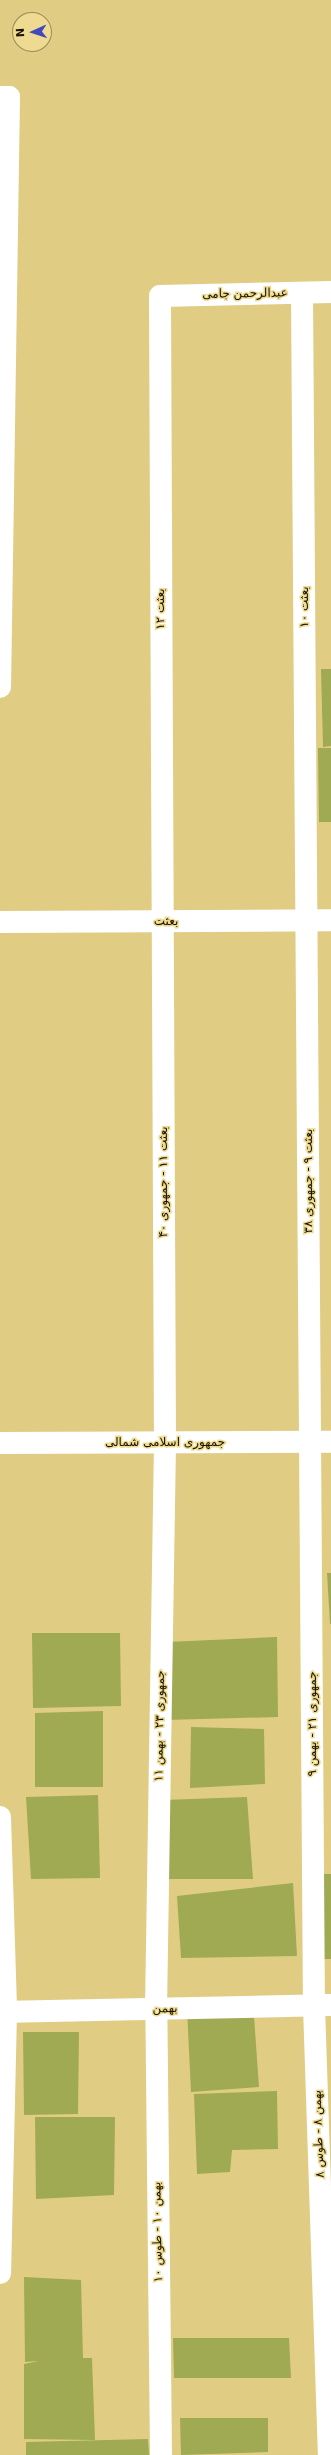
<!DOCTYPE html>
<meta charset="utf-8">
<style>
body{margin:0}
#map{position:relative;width:331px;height:2455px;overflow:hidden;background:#e0cd83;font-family:"DejaVu Sans","Noto Naskh Arabic",sans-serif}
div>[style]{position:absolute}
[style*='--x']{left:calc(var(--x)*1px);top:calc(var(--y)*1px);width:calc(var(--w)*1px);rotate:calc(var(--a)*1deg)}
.building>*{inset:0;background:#9faa52}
.minor>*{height:22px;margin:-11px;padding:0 11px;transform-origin:11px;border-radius:11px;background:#fff}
span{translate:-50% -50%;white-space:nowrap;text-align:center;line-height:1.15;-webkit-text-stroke:3px #eeda90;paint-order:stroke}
.street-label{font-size:12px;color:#1a1400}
.north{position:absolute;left:12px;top:12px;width:40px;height:40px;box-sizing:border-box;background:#eeda90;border:1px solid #998b56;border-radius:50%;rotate:267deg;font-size:11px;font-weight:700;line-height:16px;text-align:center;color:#1a1400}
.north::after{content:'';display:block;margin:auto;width:14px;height:18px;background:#4448bd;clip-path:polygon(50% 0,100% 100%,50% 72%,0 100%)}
</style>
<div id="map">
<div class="building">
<div style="clip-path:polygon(321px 669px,331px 669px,331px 746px,323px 747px)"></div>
<div style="clip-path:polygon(318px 748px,331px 748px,331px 822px,319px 822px)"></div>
<div style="clip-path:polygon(327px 1573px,331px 1573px,331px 1624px,330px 1624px)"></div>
<div style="clip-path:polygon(32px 1633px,120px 1633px,121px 1706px,33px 1708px)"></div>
<div style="clip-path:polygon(277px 1637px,278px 1717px,165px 1720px,167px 1642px)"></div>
<div style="clip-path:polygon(103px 1711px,103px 1787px,35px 1787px,35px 1713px)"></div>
<div style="clip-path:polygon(191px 1727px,264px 1729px,265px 1784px,190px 1788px)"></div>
<div style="clip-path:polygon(98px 1795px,100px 1878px,31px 1879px,26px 1797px)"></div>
<div style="clip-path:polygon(247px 1797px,253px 1879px,164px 1879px,163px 1800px)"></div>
<div style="clip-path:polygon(322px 1874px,331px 1874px,331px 1959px,324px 1959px)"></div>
<div style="clip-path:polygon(293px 1883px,297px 1956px,181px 1958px,177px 1896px)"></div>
<div style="clip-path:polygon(253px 2002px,259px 2087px,191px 2092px,187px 2009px)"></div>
<div style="clip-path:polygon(23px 2032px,79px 2032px,78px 2114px,24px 2115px)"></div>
<div style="clip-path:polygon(277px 2091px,278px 2149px,232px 2150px,230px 2172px,197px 2174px,194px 2094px)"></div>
<div style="clip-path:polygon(35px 2117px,115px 2117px,114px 2195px,36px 2199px)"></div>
<div style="clip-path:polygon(24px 2277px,81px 2280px,83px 2358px,92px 2358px,95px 2440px,24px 2439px,24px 2364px,39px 2361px,25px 2362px)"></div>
<div style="clip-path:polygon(173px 2338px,289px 2338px,291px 2378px,174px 2378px)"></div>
<div style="clip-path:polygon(180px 2418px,268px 2418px,268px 2452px,181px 2455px)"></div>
<div style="clip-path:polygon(148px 2439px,149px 2455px,26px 2455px,26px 2442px)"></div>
</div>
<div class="minor">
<div style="--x:0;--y:97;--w:9;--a:0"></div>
<div style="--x:9;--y:97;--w:590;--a:90.87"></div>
<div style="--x:302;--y:293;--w:1713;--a:89.6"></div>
<div style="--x:314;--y:2006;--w:449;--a:88.1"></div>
<div style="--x:0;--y:922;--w:331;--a:-0.3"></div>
<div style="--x:0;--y:1443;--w:331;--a:-0.2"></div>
<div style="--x:0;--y:1817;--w:195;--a:88.2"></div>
<div style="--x:6;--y:2012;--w:261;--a:91.3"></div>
<div style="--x:0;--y:2012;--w:331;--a:-1.2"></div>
<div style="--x:161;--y:2455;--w:446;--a:-90.6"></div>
<div style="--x:156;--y:2009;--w:566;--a:-89.09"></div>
<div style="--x:165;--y:1443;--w:1147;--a:-90.25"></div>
<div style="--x:160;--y:296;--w:171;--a:-1.3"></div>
</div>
<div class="street-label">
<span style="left:245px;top:294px;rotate:-1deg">عبدالرحمن جامی</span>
<span style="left:305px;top:607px;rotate:-90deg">بعثت ۱۰</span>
<span style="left:161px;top:609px;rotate:-90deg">بعثت ۱۲</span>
<span style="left:166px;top:922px">بعثت</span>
<span style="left:309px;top:1181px;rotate:-90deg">بعثت ۹ - جمهوری ۳۸</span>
<span style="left:164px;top:1182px;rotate:-90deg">بعثت ۱۱ - جمهوری ۴۰</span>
<span style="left:165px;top:1443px">جمهوری اسلامی شمالی</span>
<span style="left:313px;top:1724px;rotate:-90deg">جمهوری ۲۱ - بهمن ۹</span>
<span style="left:160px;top:1726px;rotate:-89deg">جمهوری ۲۳ - بهمن ۱۱</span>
<span style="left:165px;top:2009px;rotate:-1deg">بهمن</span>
<span style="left:319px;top:2134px;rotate:-92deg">بهمن ۸ - طوس ۸</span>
<span style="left:158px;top:2232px;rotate:-91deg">بهمن ۱۰ - طوس ۱۰</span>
</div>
<div class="north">N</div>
</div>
